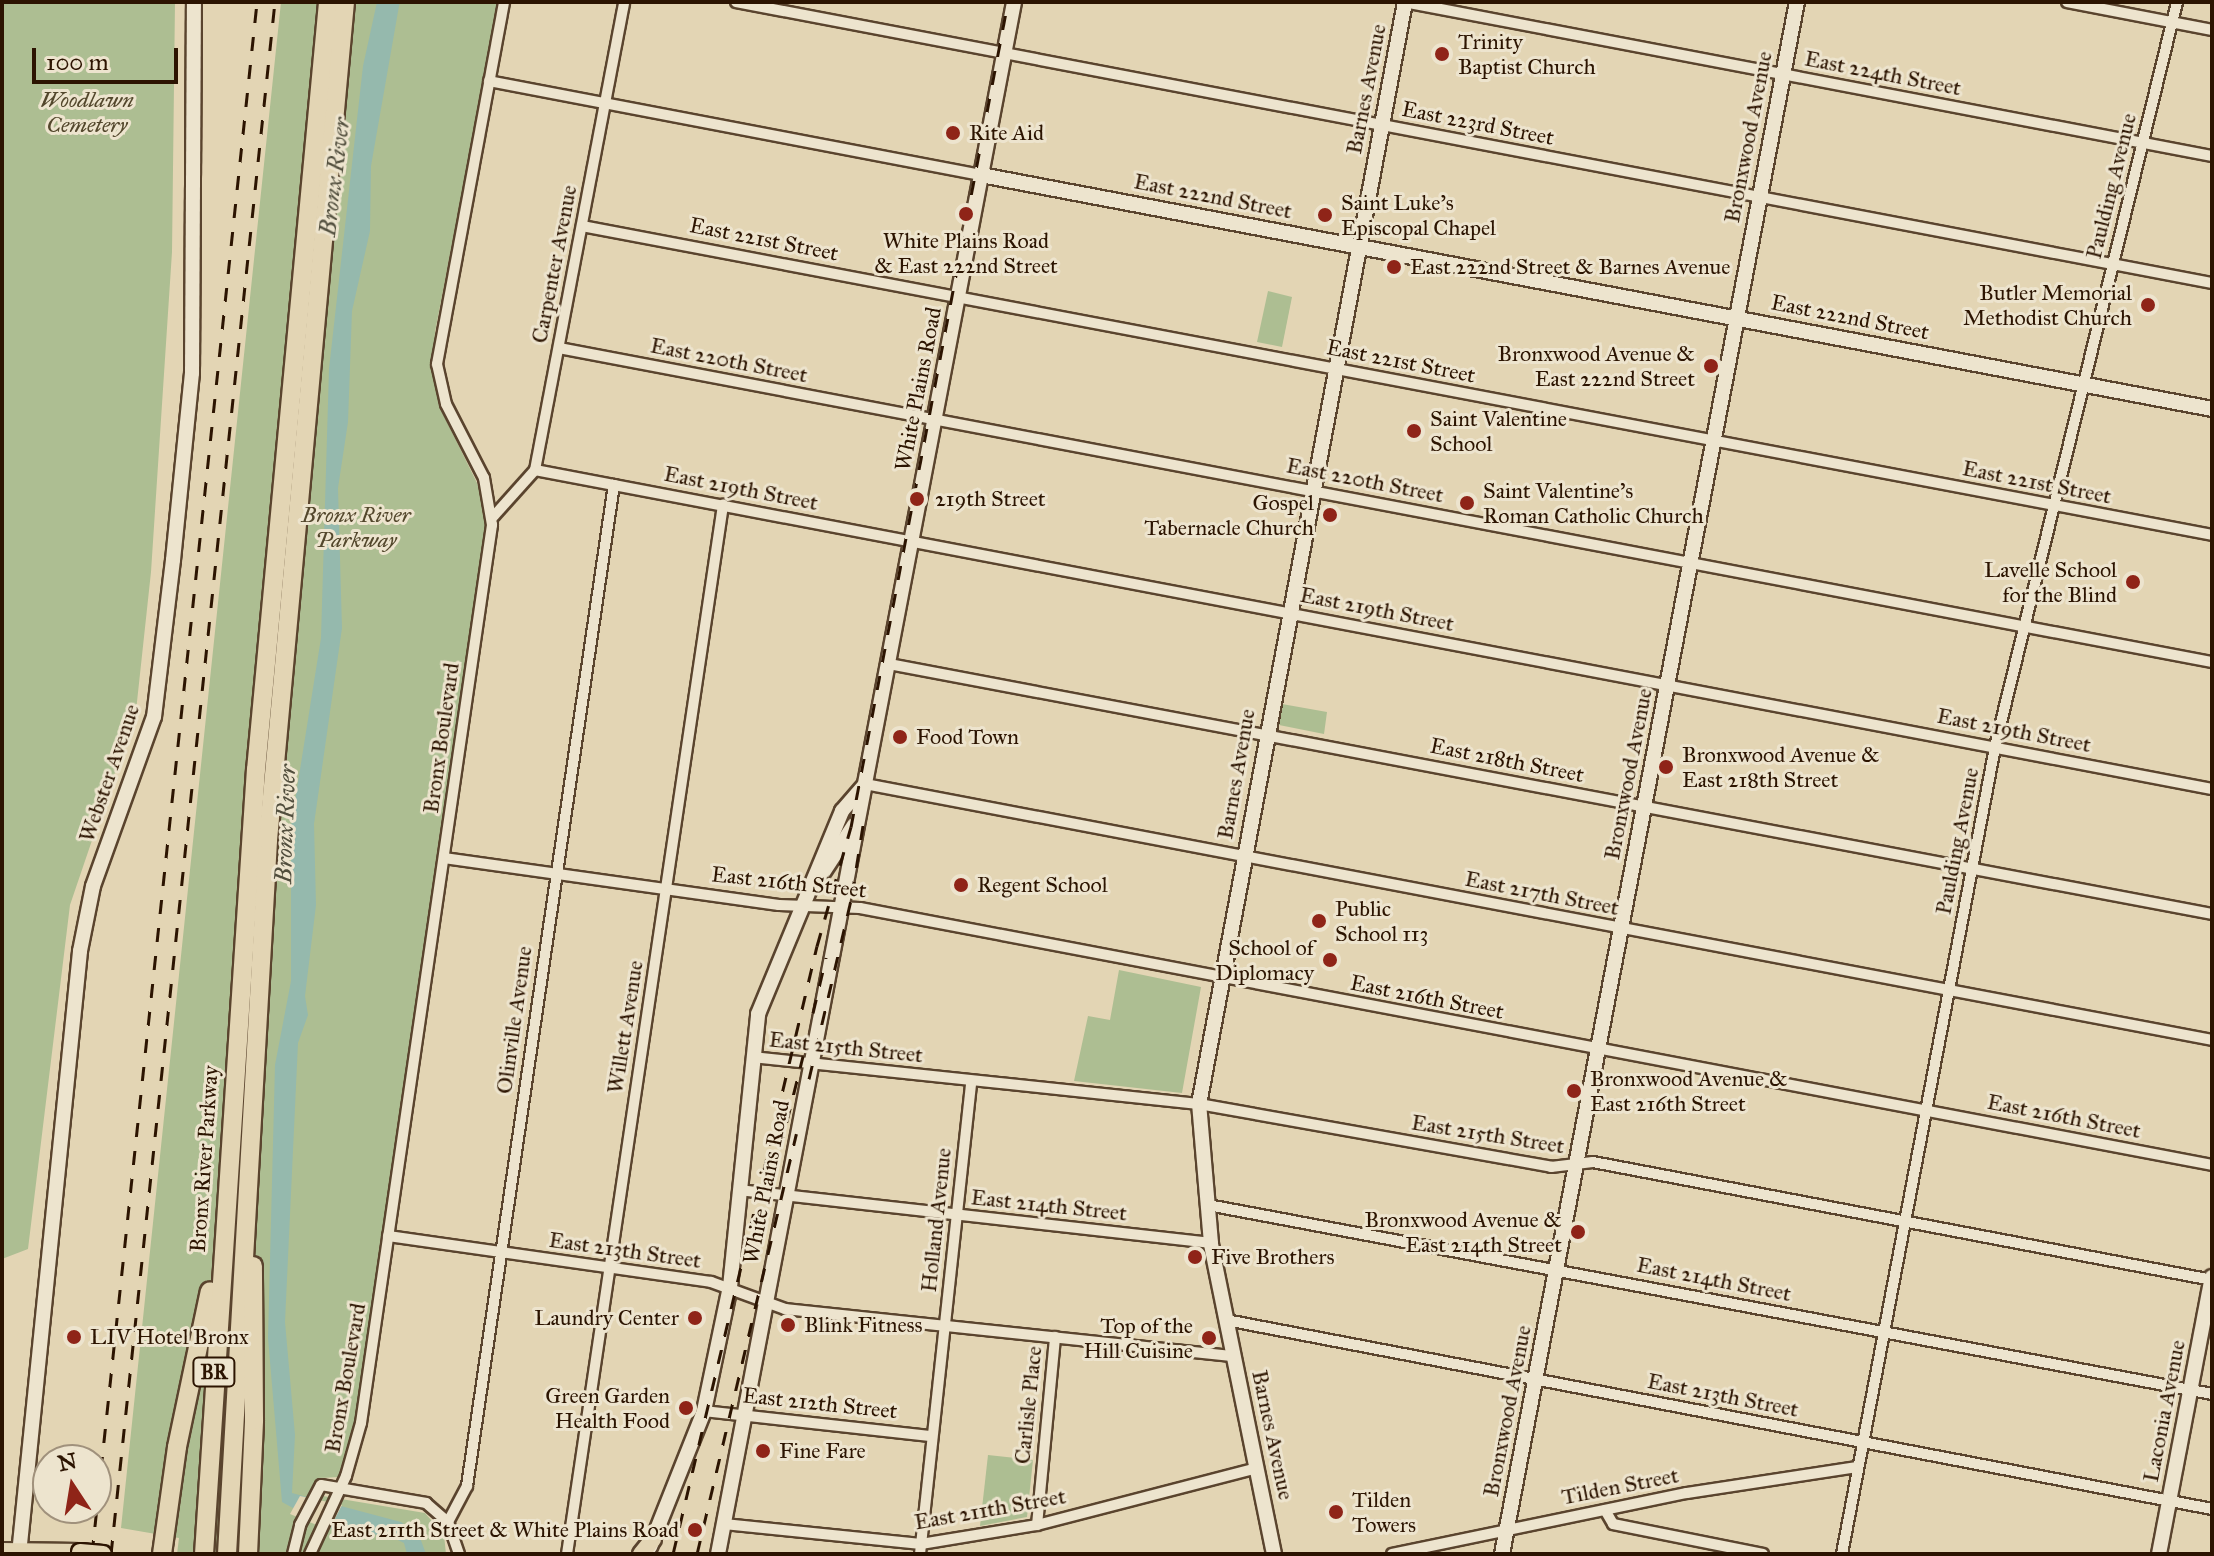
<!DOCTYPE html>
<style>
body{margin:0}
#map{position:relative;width:2214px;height:1556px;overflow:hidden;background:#e3d5b4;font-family:"IM FELL Great Primer",serif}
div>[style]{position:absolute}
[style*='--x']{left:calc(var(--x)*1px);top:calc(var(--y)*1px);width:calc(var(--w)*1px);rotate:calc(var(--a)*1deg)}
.green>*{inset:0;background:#adbe92}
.water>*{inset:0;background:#95b9ad}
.pier>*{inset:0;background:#e3d5b4}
.roads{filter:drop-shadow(2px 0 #5a442e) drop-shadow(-2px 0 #5a442e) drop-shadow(0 2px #5a442e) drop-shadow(0 -2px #5a442e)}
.street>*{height:10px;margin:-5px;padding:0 5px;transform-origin:5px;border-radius:5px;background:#ede4ce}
.secondary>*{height:14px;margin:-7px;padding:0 7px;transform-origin:7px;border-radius:7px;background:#ede4ce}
.primary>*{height:16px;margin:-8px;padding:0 8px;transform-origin:8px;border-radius:8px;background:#e3d5b4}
.highway>*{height:18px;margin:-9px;padding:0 9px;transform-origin:9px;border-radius:9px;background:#e3d5b4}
.rail>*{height:3px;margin-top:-1.5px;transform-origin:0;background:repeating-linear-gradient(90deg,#2c1401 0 14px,transparent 0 28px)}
.bridges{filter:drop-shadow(2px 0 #2c1401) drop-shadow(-2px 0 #2c1401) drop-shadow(0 2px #2c1401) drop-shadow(0 -2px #2c1401)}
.primary-bridge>*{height:16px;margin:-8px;padding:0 8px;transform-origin:8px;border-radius:8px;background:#e3d5b4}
.dots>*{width:22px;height:22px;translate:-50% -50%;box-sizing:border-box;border:4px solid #ede4ce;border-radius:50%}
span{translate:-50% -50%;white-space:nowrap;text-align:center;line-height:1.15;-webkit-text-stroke:6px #ede4ce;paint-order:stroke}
.shield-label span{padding:2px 6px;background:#ede4ce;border:2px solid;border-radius:6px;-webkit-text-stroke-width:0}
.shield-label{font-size:20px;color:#2c1401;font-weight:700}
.poi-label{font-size:22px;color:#2c1401}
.left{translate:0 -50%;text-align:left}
.right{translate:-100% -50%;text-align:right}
.street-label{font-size:22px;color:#2c1401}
.park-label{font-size:22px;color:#53472c;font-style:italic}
.water-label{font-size:24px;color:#514e3d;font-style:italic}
.frame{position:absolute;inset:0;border:4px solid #2c1401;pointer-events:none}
.north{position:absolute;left:32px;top:1444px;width:80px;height:80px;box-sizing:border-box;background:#ede4ce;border:2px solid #a0917c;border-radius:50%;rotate:348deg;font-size:22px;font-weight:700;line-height:32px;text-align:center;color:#2c1401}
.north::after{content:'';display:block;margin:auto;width:28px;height:36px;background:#8f2418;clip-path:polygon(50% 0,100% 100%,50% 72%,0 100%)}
.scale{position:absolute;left:32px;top:48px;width:146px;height:36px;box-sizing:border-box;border:4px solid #2c1401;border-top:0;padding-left:10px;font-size:24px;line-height:28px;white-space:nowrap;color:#2c1401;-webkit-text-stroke:6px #ede4ce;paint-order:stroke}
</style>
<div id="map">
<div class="green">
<div style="clip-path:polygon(2px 2px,175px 2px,172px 252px,151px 572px,136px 711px,70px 905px,28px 1249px,2px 1259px)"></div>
<div style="clip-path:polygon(281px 2px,499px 2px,435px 332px,433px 370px,444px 416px,480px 489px,486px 529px,356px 1420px,339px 1477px,320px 1478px,311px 1494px,425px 1513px,444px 1535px,446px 1554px,177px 1554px,179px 1538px,121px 1528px)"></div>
<div style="clip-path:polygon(1268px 291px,1292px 297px,1282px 347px,1257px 342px)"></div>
<div style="clip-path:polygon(1282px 704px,1327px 712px,1324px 734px,1279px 725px)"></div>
<div style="clip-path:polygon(1119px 970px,1201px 987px,1182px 1093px,1074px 1081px,1088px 1016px,1110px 1020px)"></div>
<div style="clip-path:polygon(988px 1455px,1033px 1460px,1027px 1517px,980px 1526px)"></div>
</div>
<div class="water">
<div style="clip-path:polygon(377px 2px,400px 2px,399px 6px,371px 166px,370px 231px,352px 311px,348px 422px,338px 488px,342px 628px,314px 824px,316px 905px,305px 996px,308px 1015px,298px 1043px,285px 1322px,295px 1435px,292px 1493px,401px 1522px,419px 1535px,426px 1554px,407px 1554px,404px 1543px,390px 1536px,335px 1531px,282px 1502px,268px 1338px,275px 1065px,291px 981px,291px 826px,321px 638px,329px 369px,363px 66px)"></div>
</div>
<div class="pier">
<div style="clip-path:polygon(300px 1496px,342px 1505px,329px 1530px,290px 1514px)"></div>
</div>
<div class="roads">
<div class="street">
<div style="--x:736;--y:2;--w:1503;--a:10.78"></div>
<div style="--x:1404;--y:2;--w:823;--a:10.79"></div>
<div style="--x:2067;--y:2;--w:148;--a:10.9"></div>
<div style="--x:489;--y:81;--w:501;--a:10.82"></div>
<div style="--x:582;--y:226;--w:1659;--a:10.73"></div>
<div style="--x:559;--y:348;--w:1683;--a:10.76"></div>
<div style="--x:535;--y:470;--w:1707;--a:10.77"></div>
<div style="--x:492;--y:518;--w:64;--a:-48.1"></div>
<div style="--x:535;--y:470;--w:476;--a:-79.2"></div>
<div style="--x:889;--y:664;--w:1346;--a:10.7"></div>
<div style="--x:865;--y:784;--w:1371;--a:10.76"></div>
<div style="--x:444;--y:858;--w:338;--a:8"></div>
<div style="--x:779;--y:905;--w:81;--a:2.1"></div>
<div style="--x:860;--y:908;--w:1376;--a:10.76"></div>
<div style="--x:752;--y:1057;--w:449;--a:6"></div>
<div style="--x:1199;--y:1104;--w:358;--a:10.1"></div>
<div style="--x:1551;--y:1167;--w:42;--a:-6.8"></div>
<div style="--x:1593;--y:1162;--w:630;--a:10.79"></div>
<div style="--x:739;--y:1190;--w:475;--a:6.4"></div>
<div style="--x:1208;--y:1205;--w:1022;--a:10.66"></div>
<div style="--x:388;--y:1236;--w:326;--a:8.1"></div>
<div style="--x:711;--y:1282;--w:79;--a:20"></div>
<div style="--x:785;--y:1309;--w:451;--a:6"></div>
<div style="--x:1226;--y:1320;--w:1004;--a:10.85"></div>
<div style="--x:704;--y:1411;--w:229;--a:6.3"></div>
<div style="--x:1605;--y:1510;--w:16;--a:60"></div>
<div style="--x:1613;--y:1524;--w:153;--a:11.3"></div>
<div style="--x:448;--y:1522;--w:41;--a:-62.2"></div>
<div style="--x:467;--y:1486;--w:1012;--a:-81.65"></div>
<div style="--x:724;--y:1524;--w:198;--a:5.8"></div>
<div style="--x:921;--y:1544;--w:118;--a:-9.3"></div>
<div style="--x:1037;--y:1525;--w:228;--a:-14.5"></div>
<div style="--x:1037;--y:1525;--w:189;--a:-84.5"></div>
<div style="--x:293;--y:1554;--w:30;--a:-76"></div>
<div style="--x:300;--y:1525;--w:45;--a:-62.3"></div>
<div style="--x:321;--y:1485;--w:107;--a:9.7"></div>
<div style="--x:426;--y:1503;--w:29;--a:41"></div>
<div style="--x:448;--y:1522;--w:34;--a:71"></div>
<div style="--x:310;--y:1554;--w:86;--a:-65.2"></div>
<div style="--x:346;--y:1476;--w:55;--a:-74.2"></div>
<div style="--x:361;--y:1423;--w:908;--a:-81.7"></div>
<div style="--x:492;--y:525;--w:48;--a:-99.7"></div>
<div style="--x:484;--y:478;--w:83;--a:-117.2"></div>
<div style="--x:446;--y:404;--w:41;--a:-102.7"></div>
<div style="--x:437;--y:364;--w:368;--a:-79.5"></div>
<div style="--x:567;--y:1554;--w:1061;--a:-81.54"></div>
<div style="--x:920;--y:1554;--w:475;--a:-83.8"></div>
<div style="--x:1392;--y:1554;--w:301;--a:-11.7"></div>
<div style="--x:1687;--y:1493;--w:172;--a:-8.7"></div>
<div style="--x:1842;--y:1554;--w:821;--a:-79.26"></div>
<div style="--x:1995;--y:747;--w:767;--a:-76.27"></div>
</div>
<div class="secondary">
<div style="--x:981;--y:175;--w:1253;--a:10.76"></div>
<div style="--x:824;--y:871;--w:55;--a:-56.9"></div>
<div style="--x:650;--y:1547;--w:146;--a:-68.3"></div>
<div style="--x:704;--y:1411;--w:127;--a:-78.2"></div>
<div style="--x:730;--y:1287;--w:274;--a:-84.1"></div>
<div style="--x:758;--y:1014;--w:220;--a:-67.5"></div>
<div style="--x:842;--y:811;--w:32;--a:-49"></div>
<div style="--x:19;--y:1554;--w:606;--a:-84.22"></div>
<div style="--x:80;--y:951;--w:66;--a:-78.7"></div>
<div style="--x:93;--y:886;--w:180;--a:-70.2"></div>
<div style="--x:154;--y:717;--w:158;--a:-83.1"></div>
<div style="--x:173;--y:560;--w:188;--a:-84.2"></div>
<div style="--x:192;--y:373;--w:371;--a:-89.7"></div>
<div style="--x:718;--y:1554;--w:1580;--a:-79.2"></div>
<div style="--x:1274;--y:1554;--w:317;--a:-101.5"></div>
<div style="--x:1211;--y:1243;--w:140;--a:-94.9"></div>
<div style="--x:1199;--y:1104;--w:1121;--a:-79.41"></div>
<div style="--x:1502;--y:1554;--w:1580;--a:-79.24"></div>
<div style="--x:2159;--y:1554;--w:282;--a:-79.2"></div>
</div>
<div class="primary">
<div style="--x:2;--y:1551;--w:78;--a:0.7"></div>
<div style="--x:641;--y:1554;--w:19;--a:-51"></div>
</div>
<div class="highway">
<div style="--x:162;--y:1554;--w:108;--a:-82"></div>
<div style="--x:177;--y:1447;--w:159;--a:-78.1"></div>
<div style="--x:204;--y:1554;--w:786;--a:-86.21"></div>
<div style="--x:256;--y:770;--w:771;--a:-84.64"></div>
<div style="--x:227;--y:1554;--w:715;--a:-86.71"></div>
<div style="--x:268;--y:840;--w:842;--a:-84.75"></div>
<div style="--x:248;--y:1554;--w:134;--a:-87.4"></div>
<div style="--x:254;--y:1420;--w:154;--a:-90.4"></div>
</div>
</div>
<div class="rail">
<div style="--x:813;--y:1013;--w:57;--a:-76.7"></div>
<div style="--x:809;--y:1079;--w:189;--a:-76.8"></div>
<div style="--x:852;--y:895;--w:83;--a:-81"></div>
<div style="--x:780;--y:1149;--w:96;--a:-76.1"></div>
<div style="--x:92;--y:1554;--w:1561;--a:-83.93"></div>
<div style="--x:111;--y:1554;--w:1561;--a:-83.97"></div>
<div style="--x:673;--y:1554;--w:625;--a:-76.68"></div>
<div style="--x:817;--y:946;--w:124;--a:-74.1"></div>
<div style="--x:851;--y:827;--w:840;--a:-79.23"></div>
<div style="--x:697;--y:1554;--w:432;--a:-76.7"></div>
</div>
<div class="bridges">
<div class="primary-bridge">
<div style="--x:80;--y:1552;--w:23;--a:5"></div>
</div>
</div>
<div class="dots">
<div style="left:1442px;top:54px;background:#8f2418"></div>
<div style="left:953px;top:133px;background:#8f2418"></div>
<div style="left:966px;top:214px;background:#8f2418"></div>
<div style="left:1325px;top:215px;background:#8f2418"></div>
<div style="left:1394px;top:267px;background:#8f2418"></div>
<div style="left:2148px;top:305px;background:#8f2418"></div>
<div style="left:1711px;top:366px;background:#8f2418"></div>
<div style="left:1414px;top:431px;background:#8f2418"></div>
<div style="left:917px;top:499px;background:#8f2418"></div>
<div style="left:1467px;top:503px;background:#8f2418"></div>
<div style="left:1330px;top:515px;background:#8f2418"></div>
<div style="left:2133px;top:582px;background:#8f2418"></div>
<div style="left:900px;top:737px;background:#8f2418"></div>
<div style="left:1666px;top:767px;background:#8f2418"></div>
<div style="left:961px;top:885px;background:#8f2418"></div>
<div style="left:1319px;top:921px;background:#8f2418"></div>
<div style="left:1330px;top:960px;background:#8f2418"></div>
<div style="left:1574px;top:1091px;background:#8f2418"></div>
<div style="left:1578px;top:1232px;background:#8f2418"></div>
<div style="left:1195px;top:1257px;background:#8f2418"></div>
<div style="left:695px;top:1318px;background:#8f2418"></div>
<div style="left:788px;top:1325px;background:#8f2418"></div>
<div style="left:74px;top:1337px;background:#8f2418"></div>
<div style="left:1209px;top:1338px;background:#8f2418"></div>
<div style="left:686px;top:1408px;background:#8f2418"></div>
<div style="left:763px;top:1451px;background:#8f2418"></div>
<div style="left:1336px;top:1512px;background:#8f2418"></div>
<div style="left:695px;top:1530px;background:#8f2418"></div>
</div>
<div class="shield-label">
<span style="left:214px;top:1372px">BR</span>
</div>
<div class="poi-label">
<span class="left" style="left:1458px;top:54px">Trinity<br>Baptist Church</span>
<span class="left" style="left:969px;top:133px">Rite Aid</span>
<span class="left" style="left:1341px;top:215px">Saint Luke's<br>Episcopal Chapel</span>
<span style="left:966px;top:253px">White Plains Road<br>&amp; East 222nd Street</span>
<span class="left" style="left:1410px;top:267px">East 222nd Street &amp; Barnes Avenue</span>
<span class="right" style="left:2132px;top:305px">Butler Memorial<br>Methodist Church</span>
<span class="right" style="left:1695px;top:366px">Bronxwood Avenue &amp;<br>East 222nd Street</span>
<span class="left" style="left:1430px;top:431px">Saint Valentine<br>School</span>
<span class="left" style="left:1483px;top:503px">Saint Valentine's<br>Roman Catholic Church</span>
<span class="left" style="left:935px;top:499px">219th Street</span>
<span class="right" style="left:1314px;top:515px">Gospel<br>Tabernacle Church</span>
<span class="right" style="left:2117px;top:582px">Lavelle School<br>for the Blind</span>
<span class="left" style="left:916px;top:737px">Food Town</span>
<span class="left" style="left:1682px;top:767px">Bronxwood Avenue &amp;<br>East 218th Street</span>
<span class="left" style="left:977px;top:885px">Regent School</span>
<span class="left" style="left:1335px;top:921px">Public<br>School 113</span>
<span class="right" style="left:1314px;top:960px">School of<br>Diplomacy</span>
<span class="left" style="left:1590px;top:1091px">Bronxwood Avenue &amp;<br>East 216th Street</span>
<span class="right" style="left:1562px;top:1232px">Bronxwood Avenue &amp;<br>East 214th Street</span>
<span class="left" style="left:1211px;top:1257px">Five Brothers</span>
<span class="right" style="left:679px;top:1318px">Laundry Center</span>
<span class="left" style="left:804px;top:1325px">Blink Fitness</span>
<span class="right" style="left:1193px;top:1338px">Top of the<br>Hill Cuisine</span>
<span class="left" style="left:90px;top:1337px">LIV Hotel Bronx</span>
<span class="right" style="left:670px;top:1408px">Green Garden<br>Health Food</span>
<span class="left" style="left:779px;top:1451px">Fine Fare</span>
<span class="left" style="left:1352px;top:1512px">Tilden<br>Towers</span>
<span class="right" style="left:679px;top:1530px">East 211th Street &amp; White Plains Road</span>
</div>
<div class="street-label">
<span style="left:1883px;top:73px;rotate:11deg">East 224th Street</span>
<span style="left:1366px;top:89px;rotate:-79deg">Barnes Avenue</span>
<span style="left:1478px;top:123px;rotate:11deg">East 223rd Street</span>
<span style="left:1748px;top:137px;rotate:-79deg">Bronxwood Avenue</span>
<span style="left:2111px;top:186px;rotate:-76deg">Paulding Avenue</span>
<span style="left:1213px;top:196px;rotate:11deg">East 222nd Street</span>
<span style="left:764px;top:239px;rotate:11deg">East 221st Street</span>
<span style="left:554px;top:264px;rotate:-79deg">Carpenter Avenue</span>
<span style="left:1850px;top:317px;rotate:11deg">East 222nd Street</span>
<span style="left:729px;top:360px;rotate:11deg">East 220th Street</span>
<span style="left:1401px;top:361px;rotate:11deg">East 221st Street</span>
<span style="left:918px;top:389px;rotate:-79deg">White Plains Road</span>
<span style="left:1365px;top:480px;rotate:11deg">East 220th Street</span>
<span style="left:2037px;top:482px;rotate:11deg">East 221st Street</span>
<span style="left:741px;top:488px;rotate:11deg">East 219th Street</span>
<span style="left:1377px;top:609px;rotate:11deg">East 219th Street</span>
<span style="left:2014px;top:730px;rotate:11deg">East 219th Street</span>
<span style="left:441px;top:738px;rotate:-82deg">Bronx Boulevard</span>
<span style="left:1507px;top:760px;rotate:11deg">East 218th Street</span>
<span style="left:109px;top:773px;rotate:-71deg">Webster Avenue</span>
<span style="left:1236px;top:774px;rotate:-80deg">Barnes Avenue</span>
<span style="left:1628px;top:774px;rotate:-79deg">Bronxwood Avenue</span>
<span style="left:1957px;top:841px;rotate:-79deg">Paulding Avenue</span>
<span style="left:789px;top:882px;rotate:6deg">East 216th Street</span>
<span style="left:1542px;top:893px;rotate:11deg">East 217th Street</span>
<span style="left:1427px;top:997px;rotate:11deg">East 216th Street</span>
<span style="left:514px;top:1020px;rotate:-82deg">Olinville Avenue</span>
<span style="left:625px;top:1027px;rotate:-81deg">Willett Avenue</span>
<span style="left:846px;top:1047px;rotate:6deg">East 215th Street</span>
<span style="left:2064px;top:1116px;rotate:11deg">East 216th Street</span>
<span style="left:1488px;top:1134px;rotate:9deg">East 215th Street</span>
<span style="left:204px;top:1159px;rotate:-86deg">Bronx River Parkway</span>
<span style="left:766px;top:1182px;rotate:-79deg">White Plains Road</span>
<span style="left:1049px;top:1205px;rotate:6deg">East 214th Street</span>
<span style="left:936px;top:1220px;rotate:-84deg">Holland Avenue</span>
<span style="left:625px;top:1250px;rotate:8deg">East 213th Street</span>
<span style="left:1714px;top:1279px;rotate:11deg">East 214th Street</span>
<span style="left:345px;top:1378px;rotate:-80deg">Bronx Boulevard</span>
<span style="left:1723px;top:1395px;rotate:11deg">East 213th Street</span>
<span style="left:820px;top:1403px;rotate:6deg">East 212th Street</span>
<span style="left:1028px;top:1405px;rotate:-84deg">Carlisle Place</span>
<span style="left:1507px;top:1411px;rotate:-79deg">Bronxwood Avenue</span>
<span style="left:2164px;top:1411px;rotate:-79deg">Laconia Avenue</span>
<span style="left:1273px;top:1435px;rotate:78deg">Barnes Avenue</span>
<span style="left:1620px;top:1486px;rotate:-11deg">Tilden Street</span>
<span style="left:990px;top:1509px;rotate:-10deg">East 211th Street</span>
</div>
<div class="park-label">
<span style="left:87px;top:112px">Woodlawn<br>Cemetery</span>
<span style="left:356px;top:527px">Bronx River<br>Parkway</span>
</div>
<div class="water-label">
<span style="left:335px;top:177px;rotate:-83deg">Bronx River</span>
<span style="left:286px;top:824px;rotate:-88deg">Bronx River</span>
</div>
<div class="frame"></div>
<div class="north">N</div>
<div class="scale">100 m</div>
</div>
